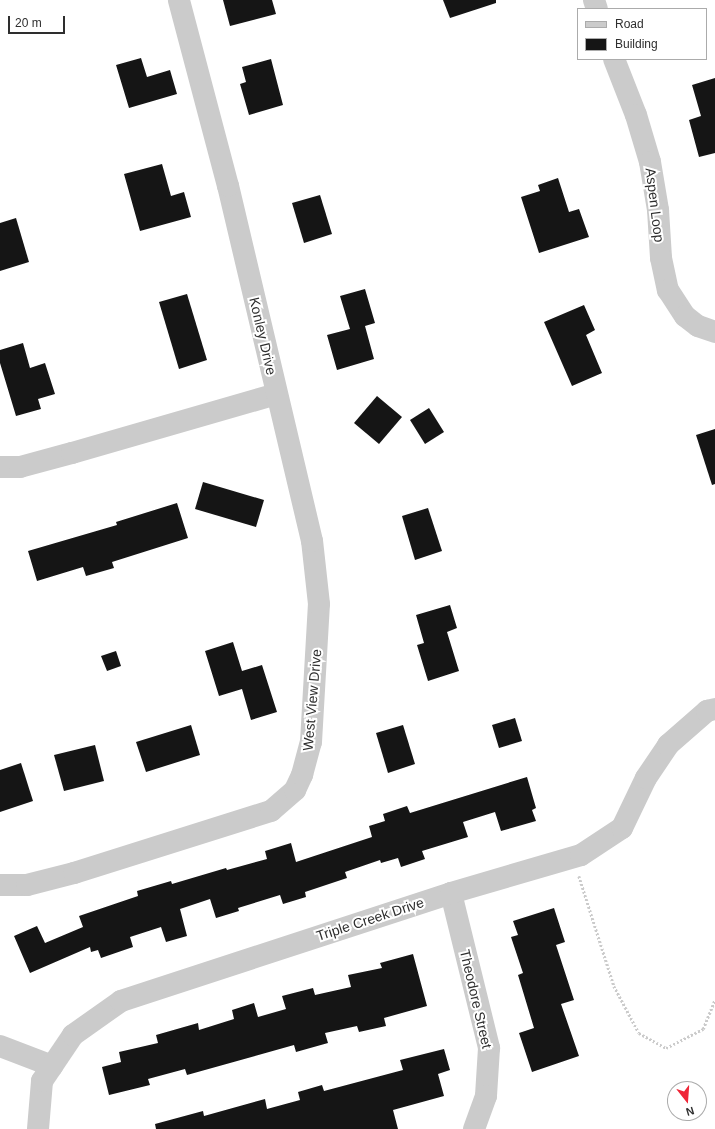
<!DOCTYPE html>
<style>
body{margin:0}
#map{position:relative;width:715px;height:1129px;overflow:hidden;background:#fff;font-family:Helvetica,sans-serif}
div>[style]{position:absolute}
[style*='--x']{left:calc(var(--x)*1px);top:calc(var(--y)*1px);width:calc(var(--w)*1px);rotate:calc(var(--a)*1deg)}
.building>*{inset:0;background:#151515}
.path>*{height:2.5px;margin-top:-1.25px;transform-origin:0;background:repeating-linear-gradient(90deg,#cbcbcb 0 2px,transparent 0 4px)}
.minor>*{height:22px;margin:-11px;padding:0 11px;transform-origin:11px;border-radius:11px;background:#cbcbcb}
span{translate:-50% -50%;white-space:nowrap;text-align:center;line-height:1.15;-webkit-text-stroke:4px #fff;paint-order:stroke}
.street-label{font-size:14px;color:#2e2e2e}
.legend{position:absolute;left:577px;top:8px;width:130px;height:52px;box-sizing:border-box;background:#fff;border:1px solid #ababab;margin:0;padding:5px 7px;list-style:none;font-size:12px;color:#2e2e2e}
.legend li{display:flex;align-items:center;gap:8px;height:20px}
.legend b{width:20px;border:1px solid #ababab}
.north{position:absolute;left:667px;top:1081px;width:40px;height:40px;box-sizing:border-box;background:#fff;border:1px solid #ababab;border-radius:50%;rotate:163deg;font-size:11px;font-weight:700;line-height:16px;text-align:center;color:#2e2e2e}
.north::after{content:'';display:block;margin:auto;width:14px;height:18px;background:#ef2637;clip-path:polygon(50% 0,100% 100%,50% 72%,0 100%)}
.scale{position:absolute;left:8px;top:16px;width:57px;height:18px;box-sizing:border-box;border:2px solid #2e2e2e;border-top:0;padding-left:5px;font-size:12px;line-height:14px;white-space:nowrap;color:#2e2e2e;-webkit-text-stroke:3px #fff;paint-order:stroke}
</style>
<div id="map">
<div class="building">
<div style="clip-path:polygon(223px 0,272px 0,276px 14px,230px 26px)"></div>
<div style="clip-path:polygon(443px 0,496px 0,496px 3px,450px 18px)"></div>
<div style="clip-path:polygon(141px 58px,147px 77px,170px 70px,177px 94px,129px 108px,116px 65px)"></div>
<div style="clip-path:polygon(271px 59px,283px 105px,249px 115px,240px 84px,246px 82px,242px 67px)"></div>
<div style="clip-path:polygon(715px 78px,715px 153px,699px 157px,689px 120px,701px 116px,692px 85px)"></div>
<div style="clip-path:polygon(162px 164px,171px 196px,184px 192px,191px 217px,140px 231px,124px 174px)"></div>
<div style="clip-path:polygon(558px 178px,569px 212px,579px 209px,589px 237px,539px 253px,521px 197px,540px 191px,538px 185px)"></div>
<div style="clip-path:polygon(320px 195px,332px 234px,304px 243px,292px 203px)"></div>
<div style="clip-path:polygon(16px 218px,29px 262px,0 271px,0 223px)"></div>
<div style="clip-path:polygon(365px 289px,375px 323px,365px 326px,374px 359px,337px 370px,327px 335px,350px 329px,340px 296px)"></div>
<div style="clip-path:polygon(187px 294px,207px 360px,179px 369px,159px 302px)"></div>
<div style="clip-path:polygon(584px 305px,595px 330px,586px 335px,602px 373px,572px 386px,544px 322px)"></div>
<div style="clip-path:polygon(23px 343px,30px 368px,45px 363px,55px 394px,38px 399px,41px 409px,16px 416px,0 363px,0 350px)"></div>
<div style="clip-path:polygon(377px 396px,402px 417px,379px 444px,354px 423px)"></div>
<div style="clip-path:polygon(429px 408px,444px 432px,425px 444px,410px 420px)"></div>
<div style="clip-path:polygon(715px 429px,715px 484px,712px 485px,696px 435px)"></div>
<div style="clip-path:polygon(203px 482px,264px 500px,256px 527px,195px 509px)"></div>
<div style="clip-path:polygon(177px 503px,188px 538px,112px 562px,114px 568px,86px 576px,83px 567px,37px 581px,28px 551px,117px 525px,116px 522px)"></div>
<div style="clip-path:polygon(428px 508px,442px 551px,415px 560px,402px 516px)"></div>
<div style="clip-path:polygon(450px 605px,457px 628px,447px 632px,459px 671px,428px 681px,417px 645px,424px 643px,416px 615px)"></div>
<div style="clip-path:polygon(233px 642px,242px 671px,262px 665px,277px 712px,251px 720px,242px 689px,219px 696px,205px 651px)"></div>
<div style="clip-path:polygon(116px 651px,121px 666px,107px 671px,101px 656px)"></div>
<div style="clip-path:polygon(515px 718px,522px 741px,499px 748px,492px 725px)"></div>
<div style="clip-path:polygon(191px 725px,200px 755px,146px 772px,136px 742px)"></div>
<div style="clip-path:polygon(403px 725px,415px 764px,388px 773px,376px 733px)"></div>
<div style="clip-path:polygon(95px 745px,104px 781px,64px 791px,54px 755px)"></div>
<div style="clip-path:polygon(21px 763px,33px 801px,0 812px,0 770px)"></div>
<div style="clip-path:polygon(527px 777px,536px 808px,532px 810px,536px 821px,501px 831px,495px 812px,463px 822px,468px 837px,422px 851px,425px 859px,401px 867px,398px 858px,381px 863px,380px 860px,345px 872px,347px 878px,305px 892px,306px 897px,283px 904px,280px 895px,238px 908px,239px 911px,216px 918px,210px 899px,180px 909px,187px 936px,166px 942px,161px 927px,130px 937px,133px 947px,101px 958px,98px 950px,91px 952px,90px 947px,30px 973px,14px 936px,37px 926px,45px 943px,83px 927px,79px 916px,138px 896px,137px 891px,171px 881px,172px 884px,226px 868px,227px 870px,267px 859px,265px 851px,291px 843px,296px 862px,372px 837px,369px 826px,385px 821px,383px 814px,407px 806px,410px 813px)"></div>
<div style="clip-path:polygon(554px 908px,565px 942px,556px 945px,574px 1000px,561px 1004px,579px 1056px,532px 1072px,519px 1033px,534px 1028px,518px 975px,523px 973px,511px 937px,518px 935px,513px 921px)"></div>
<div style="clip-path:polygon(413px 954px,427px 1006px,384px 1018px,386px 1026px,359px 1032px,357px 1026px,325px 1033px,328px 1043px,296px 1052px,294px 1045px,187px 1075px,185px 1069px,148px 1079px,150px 1085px,109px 1095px,102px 1067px,121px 1062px,119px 1052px,158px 1043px,156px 1035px,198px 1023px,199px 1030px,234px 1019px,232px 1010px,254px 1003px,258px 1017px,286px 1009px,282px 996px,313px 988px,315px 995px,351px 987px,348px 975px,382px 968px,380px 963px)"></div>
<div style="clip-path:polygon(444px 1049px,450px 1070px,438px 1074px,444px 1096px,393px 1110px,398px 1129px,156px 1129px,155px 1124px,203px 1111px,204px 1116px,265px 1099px,267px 1109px,300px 1100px,298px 1092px,322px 1085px,324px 1091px,403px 1070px,400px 1060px)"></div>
</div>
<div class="path">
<div style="--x:579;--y:876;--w:115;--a:72.3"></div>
<div style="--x:614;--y:986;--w:53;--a:62"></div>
<div style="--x:639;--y:1033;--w:31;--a:29"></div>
<div style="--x:666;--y:1048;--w:42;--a:-27.2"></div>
<div style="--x:703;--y:1029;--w:32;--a:-68"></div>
</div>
<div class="minor">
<div style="--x:594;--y:0;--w:9;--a:72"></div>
<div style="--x:614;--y:59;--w:60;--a:68.6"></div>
<div style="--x:636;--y:115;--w:49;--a:73.4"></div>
<div style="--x:650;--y:162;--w:49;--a:80.5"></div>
<div style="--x:658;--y:210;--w:48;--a:86.4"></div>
<div style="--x:661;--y:258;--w:33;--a:78"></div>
<div style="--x:668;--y:290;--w:31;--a:57"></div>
<div style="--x:685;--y:316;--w:16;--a:38"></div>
<div style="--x:698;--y:326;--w:18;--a:19"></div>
<div style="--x:0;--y:467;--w:20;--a:0"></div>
<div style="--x:20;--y:467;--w:54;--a:-15.1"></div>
<div style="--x:72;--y:453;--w:212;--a:-16.1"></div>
<div style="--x:0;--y:885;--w:27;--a:0"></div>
<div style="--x:27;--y:885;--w:49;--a:-14.3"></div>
<div style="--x:74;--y:873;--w:207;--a:-17.5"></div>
<div style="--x:271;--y:811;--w:32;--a:-41"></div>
<div style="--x:295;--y:790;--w:17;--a:-65"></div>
<div style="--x:302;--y:775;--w:34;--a:-75"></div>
<div style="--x:311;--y:742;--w:138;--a:-86.7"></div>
<div style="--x:319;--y:604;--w:63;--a:-96.3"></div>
<div style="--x:312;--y:541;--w:365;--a:-103.3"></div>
<div style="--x:228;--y:186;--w:192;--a:-104.8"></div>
<div style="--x:451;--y:893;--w:160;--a:76.2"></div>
<div style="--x:489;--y:1048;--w:48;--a:93.6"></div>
<div style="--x:486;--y:1096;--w:35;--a:110"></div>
<div style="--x:0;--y:1046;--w:56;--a:21"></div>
<div style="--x:38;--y:1129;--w:48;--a:-85.2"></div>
<div style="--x:42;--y:1081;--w:55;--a:-56"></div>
<div style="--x:73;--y:1035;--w:59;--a:-35.3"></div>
<div style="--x:121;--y:1001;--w:347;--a:-18.1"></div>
<div style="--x:451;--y:893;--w:135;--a:-16.3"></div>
<div style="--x:581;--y:855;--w:49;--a:-33.4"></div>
<div style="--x:622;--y:828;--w:55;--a:-64.4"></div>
<div style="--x:646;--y:778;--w:40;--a:-56"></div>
<div style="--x:668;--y:745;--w:52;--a:-41.1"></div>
<div style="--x:707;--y:711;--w:8;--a:-14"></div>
</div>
<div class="street-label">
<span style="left:655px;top:205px;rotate:83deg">Aspen Loop</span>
<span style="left:263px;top:336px;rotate:77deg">Konley Drive</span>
<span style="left:312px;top:700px;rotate:-85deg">West View Drive</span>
<span style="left:370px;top:919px;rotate:-18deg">Triple Creek Drive</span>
<span style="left:476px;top:999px;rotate:77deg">Theodore Street</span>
</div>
<ul class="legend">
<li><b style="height:5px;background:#cbcbcb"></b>Road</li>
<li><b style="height:11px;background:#151515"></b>Building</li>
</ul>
<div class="north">N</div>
<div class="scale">20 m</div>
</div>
